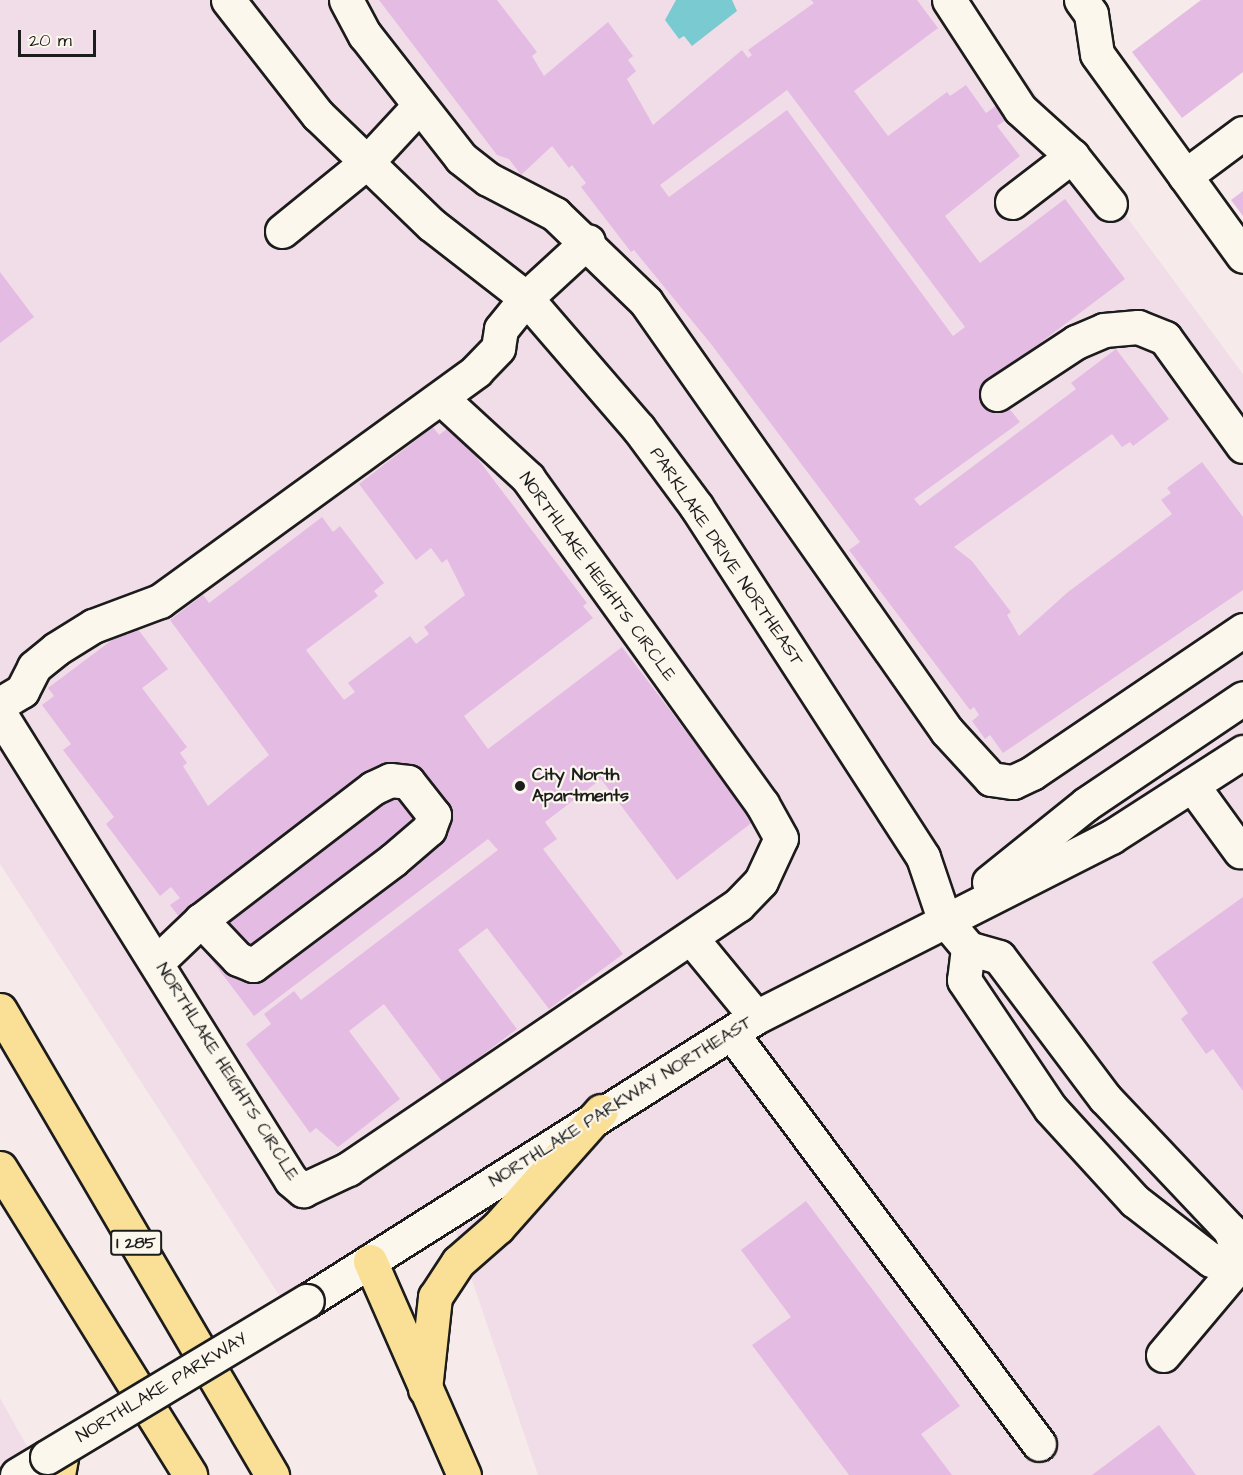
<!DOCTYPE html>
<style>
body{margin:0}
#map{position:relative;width:1243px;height:1475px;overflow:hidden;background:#f6ebea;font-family:"Architects Daughter",sans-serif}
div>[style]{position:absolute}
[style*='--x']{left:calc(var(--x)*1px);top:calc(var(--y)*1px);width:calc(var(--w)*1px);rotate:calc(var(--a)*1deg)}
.built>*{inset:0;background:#f1dde8}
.water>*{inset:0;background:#79cad1}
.building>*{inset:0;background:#e4bbe3}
.roads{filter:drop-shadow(2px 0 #1c1c1c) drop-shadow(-2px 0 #1c1c1c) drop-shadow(0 2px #1c1c1c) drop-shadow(0 -2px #1c1c1c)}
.minor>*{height:33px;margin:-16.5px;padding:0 16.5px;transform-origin:16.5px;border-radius:16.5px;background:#fbf7ec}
.highway>*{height:33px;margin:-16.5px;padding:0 16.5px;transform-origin:16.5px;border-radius:16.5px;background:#fadf96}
.bridges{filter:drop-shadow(2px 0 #1c1c1c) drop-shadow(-2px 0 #1c1c1c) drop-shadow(0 2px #1c1c1c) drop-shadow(0 -2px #1c1c1c)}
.minor-bridge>*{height:33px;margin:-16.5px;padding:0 16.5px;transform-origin:16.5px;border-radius:16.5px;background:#fbf7ec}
.dots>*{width:16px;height:16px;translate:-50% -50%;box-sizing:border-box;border:3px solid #fbf7ec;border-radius:50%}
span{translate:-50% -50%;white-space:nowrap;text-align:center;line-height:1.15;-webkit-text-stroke:4.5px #fbf7ec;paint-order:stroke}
.shield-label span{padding:2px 4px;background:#fbf7ec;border:2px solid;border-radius:4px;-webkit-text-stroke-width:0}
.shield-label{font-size:16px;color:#1c1c1c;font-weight:700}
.street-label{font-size:18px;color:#1c1c1c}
.poi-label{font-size:18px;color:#1c1c1c;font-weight:700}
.left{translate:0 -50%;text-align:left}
.scale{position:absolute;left:18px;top:30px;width:78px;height:27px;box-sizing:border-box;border:3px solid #1c1c1c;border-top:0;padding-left:8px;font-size:18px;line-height:21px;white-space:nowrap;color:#1c1c1c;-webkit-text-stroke:4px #fbf7ec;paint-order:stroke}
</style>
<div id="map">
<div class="built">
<div style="clip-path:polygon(0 0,966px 0,1243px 374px,1243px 1475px,538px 1475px,448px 1209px,288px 1309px,0 864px)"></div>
<div style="clip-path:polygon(0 1398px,42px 1473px,40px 1475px,0 1475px)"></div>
</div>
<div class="water">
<div style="clip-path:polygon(676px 0,732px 0,737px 11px,692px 46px,684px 36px,679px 39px,665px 20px)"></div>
</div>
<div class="building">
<div style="clip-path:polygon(evenodd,379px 0,497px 0,537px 52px,532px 56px,544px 76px,608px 22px,633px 56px,628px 60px,636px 71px,627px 79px,653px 125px,742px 50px,748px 58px,752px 55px,748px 50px,814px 3px,811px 0,917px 0,938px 28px,854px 91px,888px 136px,947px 92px,950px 96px,966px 85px,986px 113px,997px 105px,1007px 119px,997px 126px,1020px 156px,945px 216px,980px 263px,1065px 199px,1125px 279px,988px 382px,1020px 422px,914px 499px,920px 506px,1076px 389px,1071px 383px,1116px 349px,1169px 419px,1133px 446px,1130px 442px,1122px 447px,1112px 434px,954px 547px,972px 561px,1011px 612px,1007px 615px,1019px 636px,1068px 592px,1172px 514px,1161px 500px,1171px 493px,1167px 488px,1202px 462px,1243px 517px,1243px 590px,1003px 753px,990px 735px,985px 739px,972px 721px,979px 715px,974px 707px,970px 710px,849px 550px,860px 542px,711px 344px,634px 250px,631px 252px,581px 187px,586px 183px,572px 165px,569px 168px,552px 146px,521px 175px,509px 159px,497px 155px,379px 0,787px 90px,965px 327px,953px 336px,787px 110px,669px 197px,660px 185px,787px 90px)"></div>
<div style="clip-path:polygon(1201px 0,1243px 0,1243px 72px,1182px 118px,1132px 52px)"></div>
<div style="clip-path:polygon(1243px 191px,1243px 216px,1231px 200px)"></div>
<div style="clip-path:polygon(0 272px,34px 317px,0 343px)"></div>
<div style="clip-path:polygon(452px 425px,587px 603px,583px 606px,593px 618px,464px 716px,488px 749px,622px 647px,754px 821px,677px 880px,601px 779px,545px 822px,557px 839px,543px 849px,623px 954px,549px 1009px,487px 928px,458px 950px,517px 1029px,444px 1084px,384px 1004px,349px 1031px,400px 1099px,338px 1147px,316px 1128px,310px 1133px,246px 1044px,271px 1024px,264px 1014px,294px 991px,301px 1000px,498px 850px,488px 839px,254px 1016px,170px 905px,180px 898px,171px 887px,160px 896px,106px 824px,114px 817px,63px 750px,71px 744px,42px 705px,54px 696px,48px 688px,124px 631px,127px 635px,137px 628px,168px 669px,142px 688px,187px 747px,180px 753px,187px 763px,183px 766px,208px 806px,269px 755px,170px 620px,203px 595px,209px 603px,322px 517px,333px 532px,340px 526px,384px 583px,374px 591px,378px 596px,306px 650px,344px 700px,355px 692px,348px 683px,410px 636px,416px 644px,429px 634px,424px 627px,465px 595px,447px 559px,442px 563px,431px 548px,416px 560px,359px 484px,433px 427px,439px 435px)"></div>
<div style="clip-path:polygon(1243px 897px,1243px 1091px,1213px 1049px,1206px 1054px,1181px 1019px,1188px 1013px,1152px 962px)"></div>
<div style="clip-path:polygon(806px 1201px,960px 1406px,921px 1434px,952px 1475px,849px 1475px,752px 1345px,791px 1317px,741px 1250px)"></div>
<div style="clip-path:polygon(1159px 1425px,1196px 1475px,1092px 1475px)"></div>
</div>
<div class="roads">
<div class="minor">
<div style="--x:228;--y:0;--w:146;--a:52"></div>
<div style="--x:318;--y:115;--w:158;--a:44"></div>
<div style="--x:432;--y:225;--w:119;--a:37.8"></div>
<div style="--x:526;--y:298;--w:173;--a:49.2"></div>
<div style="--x:639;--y:429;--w:96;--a:53.5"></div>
<div style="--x:696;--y:506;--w:418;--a:57.1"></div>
<div style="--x:923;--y:857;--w:65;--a:71.3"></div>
<div style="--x:944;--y:919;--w:38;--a:50"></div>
<div style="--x:968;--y:948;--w:32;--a:16"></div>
<div style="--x:999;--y:957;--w:176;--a:53.1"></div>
<div style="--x:1105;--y:1098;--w:182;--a:46.6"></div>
<div style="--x:1230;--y:1230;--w:33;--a:69"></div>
<div style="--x:346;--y:0;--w:40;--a:62"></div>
<div style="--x:365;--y:35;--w:156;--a:52"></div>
<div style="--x:461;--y:158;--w:34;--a:38"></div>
<div style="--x:488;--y:179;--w:76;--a:27.6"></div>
<div style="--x:555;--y:214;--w:127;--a:44"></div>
<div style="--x:646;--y:302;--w:524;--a:54.95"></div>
<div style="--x:947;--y:731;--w:65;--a:47.5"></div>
<div style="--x:991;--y:779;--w:22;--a:8"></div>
<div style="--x:1013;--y:782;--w:21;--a:-25"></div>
<div style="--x:1032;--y:773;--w:255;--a:-34.1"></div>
<div style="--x:949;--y:0;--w:130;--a:56.9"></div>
<div style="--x:1020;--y:109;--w:70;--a:42.1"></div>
<div style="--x:1072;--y:156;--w:61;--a:51.6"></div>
<div style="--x:1081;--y:0;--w:17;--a:54"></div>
<div style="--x:1091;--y:14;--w:40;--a:81.5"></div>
<div style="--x:1097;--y:54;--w:249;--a:54.1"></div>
<div style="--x:1185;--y:176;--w:72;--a:-36.6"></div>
<div style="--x:1012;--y:202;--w:76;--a:-37.5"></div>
<div style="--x:282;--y:231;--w:109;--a:-39.1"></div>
<div style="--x:367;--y:162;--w:75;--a:-47.2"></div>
<div style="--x:997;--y:394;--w:95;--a:-33.4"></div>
<div style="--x:1076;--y:342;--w:30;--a:-23"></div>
<div style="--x:1104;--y:330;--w:34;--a:-5"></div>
<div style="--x:1138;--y:327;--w:29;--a:22"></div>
<div style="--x:1165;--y:338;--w:133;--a:54.2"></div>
<div style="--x:0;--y:704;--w:26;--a:-31"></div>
<div style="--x:22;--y:691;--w:27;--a:-63"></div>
<div style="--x:34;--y:667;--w:28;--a:-39"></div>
<div style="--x:56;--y:649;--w:44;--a:-31.9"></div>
<div style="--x:93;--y:626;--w:72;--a:-20.5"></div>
<div style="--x:160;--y:601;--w:391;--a:-36"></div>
<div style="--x:476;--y:371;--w:32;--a:-46"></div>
<div style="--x:498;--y:348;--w:19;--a:-81"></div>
<div style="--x:501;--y:329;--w:40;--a:-51"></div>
<div style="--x:526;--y:298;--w:84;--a:-42.6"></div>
<div style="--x:0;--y:714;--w:549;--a:58.02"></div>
<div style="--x:291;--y:1180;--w:16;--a:40"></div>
<div style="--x:303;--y:1190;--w:50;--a:-25"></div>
<div style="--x:348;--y:1169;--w:471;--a:-34.1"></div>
<div style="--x:738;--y:905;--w:33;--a:-46"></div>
<div style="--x:761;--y:881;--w:47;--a:-65.1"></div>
<div style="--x:781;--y:838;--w:39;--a:-119"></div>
<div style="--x:762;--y:804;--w:401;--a:-125.7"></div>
<div style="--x:528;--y:478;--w:118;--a:-137.4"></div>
<div style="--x:1192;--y:785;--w:82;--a:54"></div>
<div style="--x:989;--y:882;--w:124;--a:-38.8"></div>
<div style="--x:1086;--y:804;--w:189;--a:-34"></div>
<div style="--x:691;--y:938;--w:102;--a:50.6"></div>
<div style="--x:968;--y:948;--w:32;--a:97"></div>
<div style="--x:964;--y:980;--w:154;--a:56.1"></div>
<div style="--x:1050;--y:1108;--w:126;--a:47.6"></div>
<div style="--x:1135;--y:1201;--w:96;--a:37.8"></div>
<div style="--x:1211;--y:1260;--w:32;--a:4"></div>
<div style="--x:157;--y:962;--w:61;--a:-43.7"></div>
<div style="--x:201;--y:920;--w:217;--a:-37.5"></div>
<div style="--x:373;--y:788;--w:19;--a:-25"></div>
<div style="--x:390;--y:780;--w:18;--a:6"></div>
<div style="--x:408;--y:782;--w:42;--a:51.8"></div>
<div style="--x:434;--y:815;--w:15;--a:110"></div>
<div style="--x:429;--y:829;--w:48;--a:139.3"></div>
<div style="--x:393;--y:860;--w:175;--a:143.1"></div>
<div style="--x:253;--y:965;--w:16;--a:-158"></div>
<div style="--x:238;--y:959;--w:54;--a:-133.5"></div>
<div style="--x:732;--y:1034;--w:512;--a:53.17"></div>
<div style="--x:307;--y:1301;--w:531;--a:-32.31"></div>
<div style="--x:756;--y:1017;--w:398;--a:-26.9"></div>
<div style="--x:1111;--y:837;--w:157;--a:-32.8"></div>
<div style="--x:1163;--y:1355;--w:124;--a:-49.9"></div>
<div style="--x:17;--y:1475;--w:35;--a:-31"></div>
</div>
<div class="highway">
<div style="--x:0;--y:1010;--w:539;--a:59.67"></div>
<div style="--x:0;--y:1168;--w:361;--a:58.2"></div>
<div style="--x:370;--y:1261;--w:234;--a:66.3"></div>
<div style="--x:425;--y:1389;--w:93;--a:-83.8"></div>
<div style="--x:435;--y:1297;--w:42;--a:-56.7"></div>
<div style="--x:458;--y:1262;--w:53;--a:-41.2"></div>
<div style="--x:498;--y:1227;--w:155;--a:-48.4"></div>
<div style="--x:58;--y:1475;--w:27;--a:-80"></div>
</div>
</div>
<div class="bridges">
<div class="minor-bridge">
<div style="--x:47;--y:1457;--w:303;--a:-31"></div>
</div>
</div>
<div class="dots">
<div style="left:520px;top:786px;background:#1c1c1c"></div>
</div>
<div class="shield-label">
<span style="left:136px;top:1243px">I 285</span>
</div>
<div class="street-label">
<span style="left:726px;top:557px;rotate:56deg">PARKLAKE DRIVE NORTHEAST</span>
<span style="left:597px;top:577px;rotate:54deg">NORTHLAKE HEIGHTS CIRCLE</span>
<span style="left:227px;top:1072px;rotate:58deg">NORTHLAKE HEIGHTS CIRCLE</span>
<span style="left:621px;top:1102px;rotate:-32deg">NORTHLAKE PARKWAY NORTHEAST</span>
<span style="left:162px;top:1388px;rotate:-31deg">NORTHLAKE PARKWAY</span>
</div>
<div class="poi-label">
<span class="left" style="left:532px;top:786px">City North<br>Apartments</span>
</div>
<div class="scale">20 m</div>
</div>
